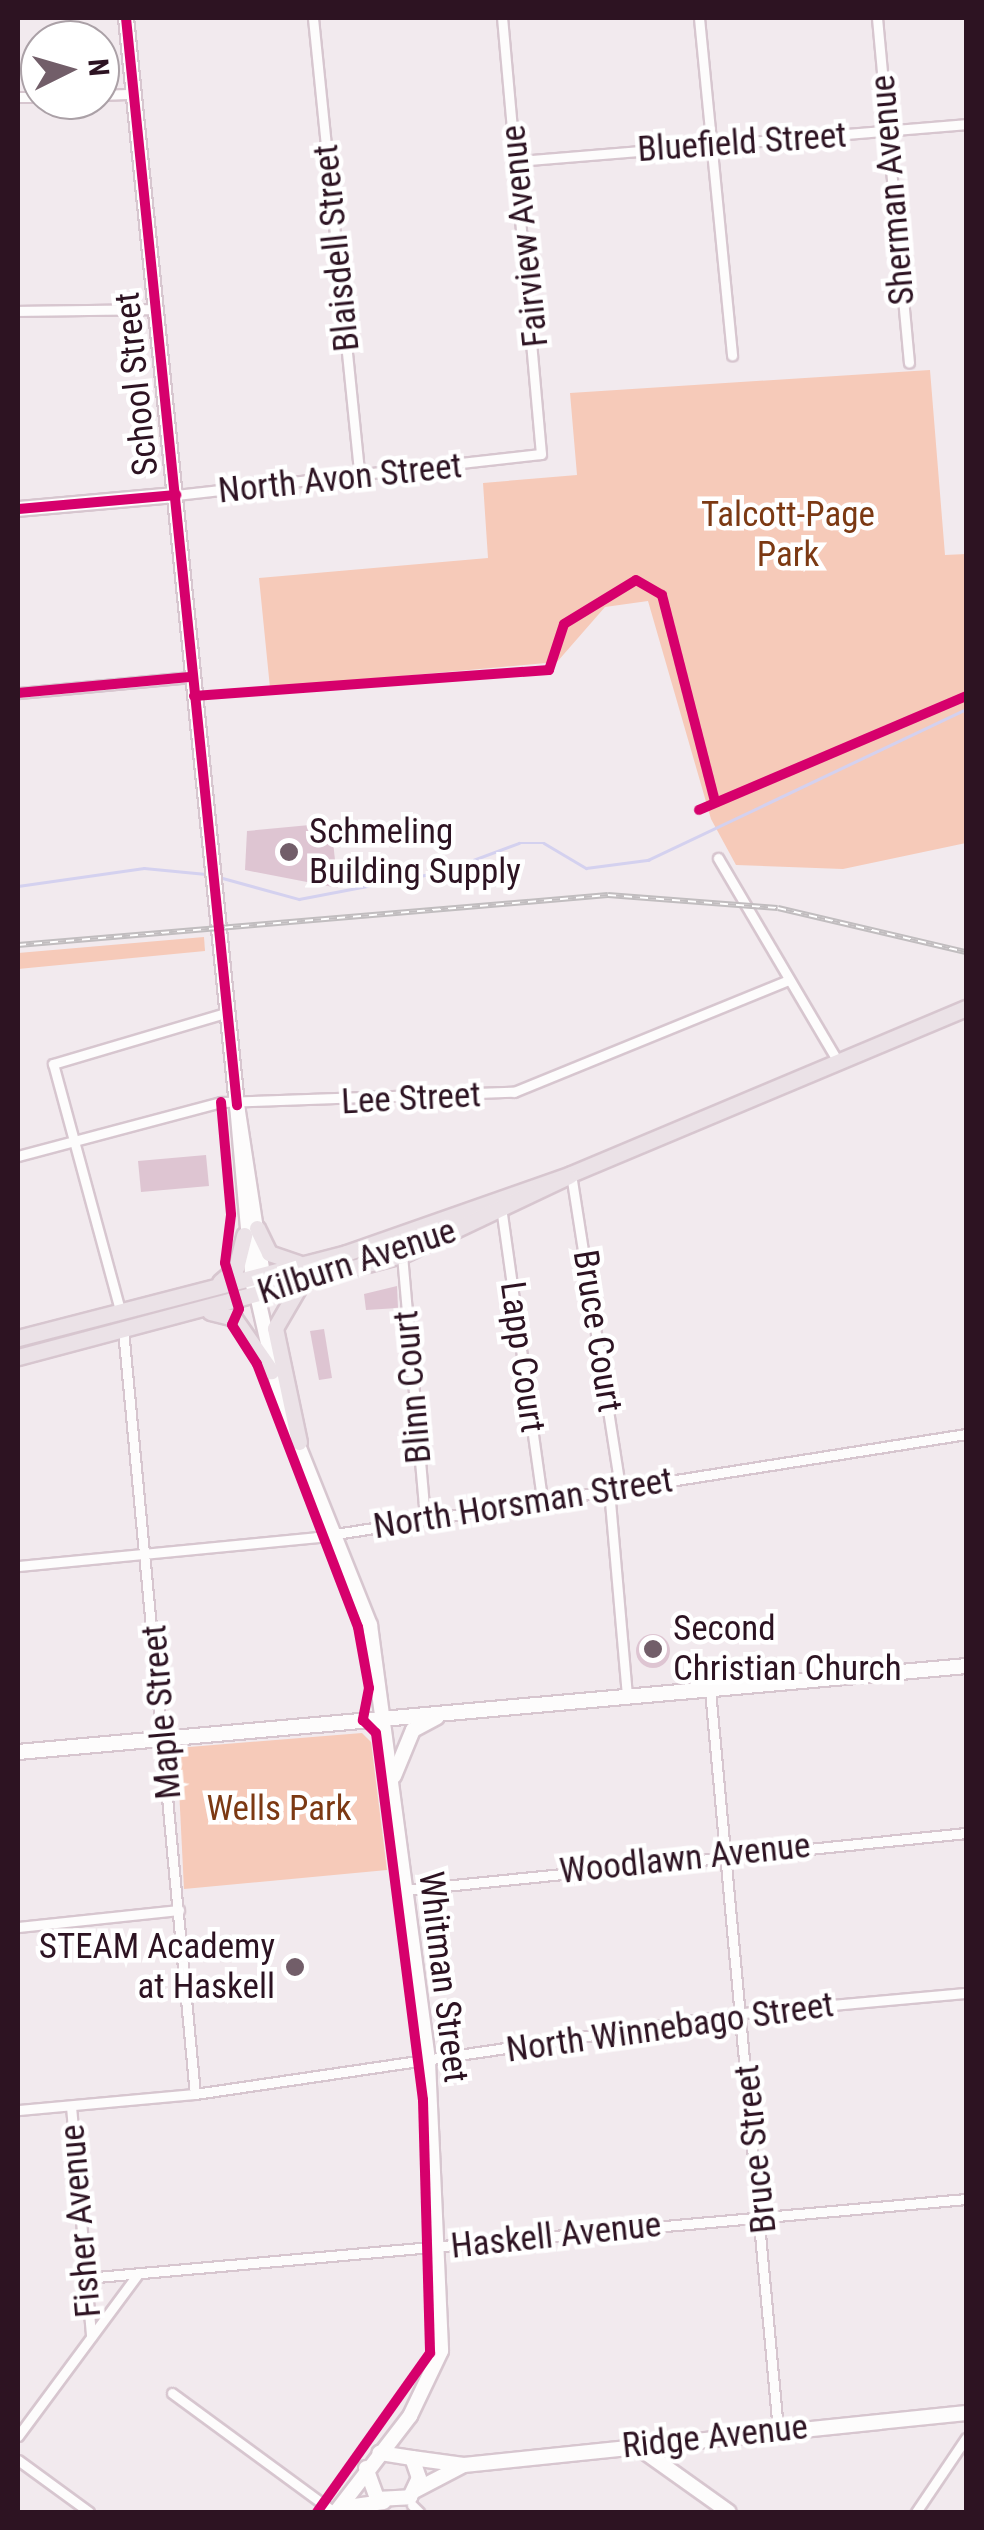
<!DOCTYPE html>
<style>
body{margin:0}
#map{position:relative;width:984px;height:2530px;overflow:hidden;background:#f2eaee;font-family:"Roboto Condensed",sans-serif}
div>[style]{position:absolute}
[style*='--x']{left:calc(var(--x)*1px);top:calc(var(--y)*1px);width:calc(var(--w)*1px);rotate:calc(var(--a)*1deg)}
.green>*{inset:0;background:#f6cab9}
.stream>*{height:2.5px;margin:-1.25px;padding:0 1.25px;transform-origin:1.25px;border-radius:1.25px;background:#d4d1ef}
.building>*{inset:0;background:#dec5d2}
.round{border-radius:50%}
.roads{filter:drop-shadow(2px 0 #d7c6cf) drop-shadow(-2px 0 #d7c6cf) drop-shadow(0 2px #d7c6cf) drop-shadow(0 -2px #d7c6cf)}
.street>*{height:9px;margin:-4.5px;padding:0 4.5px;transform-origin:4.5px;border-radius:4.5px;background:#fdfcfc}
.secondary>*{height:14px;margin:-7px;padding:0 7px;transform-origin:7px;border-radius:7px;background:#fdfcfc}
.primary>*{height:15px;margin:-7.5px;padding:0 7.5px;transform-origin:7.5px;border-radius:7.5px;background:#ebe2e7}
.rail>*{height:6px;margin-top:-3px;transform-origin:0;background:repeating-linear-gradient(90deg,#fff 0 8px,#c1bdbf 0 16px);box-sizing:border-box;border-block:2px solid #c1bdbf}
.cycleway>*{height:10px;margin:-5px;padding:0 5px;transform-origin:5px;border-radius:5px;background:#d6006c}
.dots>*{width:28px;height:28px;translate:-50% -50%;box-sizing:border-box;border:5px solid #fff;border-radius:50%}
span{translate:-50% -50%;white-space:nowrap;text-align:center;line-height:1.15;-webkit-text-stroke:9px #fff;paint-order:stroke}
.street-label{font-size:35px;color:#2d1322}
.park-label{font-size:35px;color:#7c3913}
.poi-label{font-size:35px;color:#2d1322}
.left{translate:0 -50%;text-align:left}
.right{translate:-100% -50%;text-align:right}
.frame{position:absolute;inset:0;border:20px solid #2d1322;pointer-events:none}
.north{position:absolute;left:20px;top:20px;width:100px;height:100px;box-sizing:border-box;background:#fff;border:2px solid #aba1a7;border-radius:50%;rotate:85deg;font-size:28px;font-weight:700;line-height:40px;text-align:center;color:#2d1322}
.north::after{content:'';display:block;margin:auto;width:35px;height:45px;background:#725e69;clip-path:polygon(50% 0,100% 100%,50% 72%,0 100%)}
</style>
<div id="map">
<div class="green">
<div style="clip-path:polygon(930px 370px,945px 555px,966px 554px,966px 843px,843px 869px,736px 865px,711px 819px,648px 601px,605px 607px,557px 662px,270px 688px,259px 578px,488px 558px,483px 483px,577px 475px,570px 393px)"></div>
<div style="clip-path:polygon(204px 937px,205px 951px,18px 969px,18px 953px)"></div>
<div style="clip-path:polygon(362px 1733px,371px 1742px,387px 1870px,184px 1889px,177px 1748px)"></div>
</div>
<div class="stream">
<div style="--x:219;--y:877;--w:83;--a:15.4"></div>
<div style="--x:299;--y:899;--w:145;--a:-10.8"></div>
<div style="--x:441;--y:872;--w:83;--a:-20.4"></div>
<div style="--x:519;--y:843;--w:25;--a:0"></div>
<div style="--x:544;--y:843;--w:49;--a:30.8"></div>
<div style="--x:586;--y:868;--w:63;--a:-7.4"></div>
<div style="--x:648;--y:860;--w:352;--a:-25.4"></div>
<div style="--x:18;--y:886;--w:127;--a:-8.1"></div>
<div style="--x:144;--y:868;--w:62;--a:5.5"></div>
</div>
<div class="building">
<div style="clip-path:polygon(331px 823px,338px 888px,245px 870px,247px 831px)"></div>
<div style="clip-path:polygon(206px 1155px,209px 1186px,141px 1192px,138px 1161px)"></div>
<div style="clip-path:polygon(397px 1286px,398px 1308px,366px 1310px,364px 1294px)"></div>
<div style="clip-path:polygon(324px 1329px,332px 1378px,319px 1380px,310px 1331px)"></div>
<div class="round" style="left:636px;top:1634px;width:34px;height:34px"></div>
</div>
<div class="roads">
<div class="street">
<div style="--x:313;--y:18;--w:462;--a:84.2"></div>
<div style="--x:699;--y:18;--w:339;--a:84.4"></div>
<div style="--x:877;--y:18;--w:346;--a:84.7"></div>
<div style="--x:100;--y:95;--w:34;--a:-2"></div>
<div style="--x:18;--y:97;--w:22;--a:0"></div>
<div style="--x:518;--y:161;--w:450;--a:-4.7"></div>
<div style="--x:18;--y:311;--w:140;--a:-0.8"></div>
<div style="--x:176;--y:495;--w:367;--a:-6.4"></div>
<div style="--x:541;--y:454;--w:438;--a:-95.1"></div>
<div style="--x:18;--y:693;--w:175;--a:-5.3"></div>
<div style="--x:718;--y:858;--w:237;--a:59.5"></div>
<div style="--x:18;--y:1156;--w:210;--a:-14.9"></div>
<div style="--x:221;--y:1102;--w:293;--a:-2"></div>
<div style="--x:514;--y:1092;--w:297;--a:-22.2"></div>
<div style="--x:571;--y:1174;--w:318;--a:81.1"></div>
<div style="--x:502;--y:1214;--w:289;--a:82"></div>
<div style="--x:402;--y:1255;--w:265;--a:85"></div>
<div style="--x:120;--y:1310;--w:255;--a:-105.2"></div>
<div style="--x:53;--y:1064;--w:183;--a:-16.5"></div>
<div style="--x:123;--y:1330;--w:767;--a:84.62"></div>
<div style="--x:609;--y:1490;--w:207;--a:85"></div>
<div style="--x:18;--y:1566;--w:300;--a:-5.5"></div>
<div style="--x:317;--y:1537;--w:657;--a:-9.02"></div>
<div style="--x:710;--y:1690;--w:743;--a:84.75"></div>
<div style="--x:405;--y:1890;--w:564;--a:-5.8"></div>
<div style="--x:18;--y:1927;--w:162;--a:-6"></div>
<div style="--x:71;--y:2106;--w:231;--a:85"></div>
<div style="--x:18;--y:2110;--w:178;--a:-5.2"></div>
<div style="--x:195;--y:2094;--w:553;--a:-8.42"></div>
<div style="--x:742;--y:2013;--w:225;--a:-5.1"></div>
<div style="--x:86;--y:2278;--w:884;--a:-5.13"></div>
<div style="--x:172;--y:2393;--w:201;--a:36.3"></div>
<div style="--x:18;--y:2436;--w:200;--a:-53.5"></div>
<div style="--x:18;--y:2460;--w:88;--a:36.2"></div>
<div style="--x:412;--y:2505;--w:10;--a:45"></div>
<div style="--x:916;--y:2512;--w:89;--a:-56"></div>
</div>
<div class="secondary">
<div style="--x:126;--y:18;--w:1093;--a:84.17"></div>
<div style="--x:237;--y:1105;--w:172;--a:81.3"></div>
<div style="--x:263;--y:1275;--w:21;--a:107"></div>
<div style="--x:257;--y:1295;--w:113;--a:77.2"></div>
<div style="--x:282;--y:1405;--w:237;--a:68.2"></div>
<div style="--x:370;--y:1625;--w:441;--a:82.4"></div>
<div style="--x:428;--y:2062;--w:289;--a:87.4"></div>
<div style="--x:441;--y:2351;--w:72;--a:115.5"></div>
<div style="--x:410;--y:2416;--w:121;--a:127.6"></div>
<div style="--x:18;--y:509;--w:159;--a:-5.1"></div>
<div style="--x:237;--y:1105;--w:182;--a:84.9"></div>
<div style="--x:18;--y:1752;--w:952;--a:-5.18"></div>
<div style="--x:394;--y:1776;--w:50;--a:-67.6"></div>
<div style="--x:413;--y:1730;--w:27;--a:-28"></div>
<div style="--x:635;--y:2445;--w:115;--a:35.5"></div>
<div style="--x:412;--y:2458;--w:52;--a:7.7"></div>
<div style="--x:464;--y:2465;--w:505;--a:-5.91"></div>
<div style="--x:366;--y:2468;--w:33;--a:70"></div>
<div style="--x:377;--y:2499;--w:33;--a:-3"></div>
<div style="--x:410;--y:2497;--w:21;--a:-65"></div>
<div style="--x:419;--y:2478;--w:21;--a:-109"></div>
<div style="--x:412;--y:2458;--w:33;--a:-171"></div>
<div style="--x:414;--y:2491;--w:56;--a:-27.5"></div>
<div style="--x:340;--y:2508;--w:44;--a:-7.8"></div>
</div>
<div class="primary">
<div style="--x:257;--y:1228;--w:28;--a:64"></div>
<div style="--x:269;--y:1253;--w:31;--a:19"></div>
<div style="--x:220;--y:1282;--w:21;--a:-41"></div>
<div style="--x:236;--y:1268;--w:34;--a:-76"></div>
<div style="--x:210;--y:1312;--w:25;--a:14"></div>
<div style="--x:234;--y:1318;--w:65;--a:55.1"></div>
<div style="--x:18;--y:1338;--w:339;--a:-14.5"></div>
<div style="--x:346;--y:1253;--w:238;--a:-19.3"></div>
<div style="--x:571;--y:1174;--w:428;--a:-22.8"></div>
<div style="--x:18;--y:1357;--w:397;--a:-14.9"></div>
<div style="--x:402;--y:1255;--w:184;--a:-25.4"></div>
<div style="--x:299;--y:1442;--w:116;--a:-101.9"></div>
<div style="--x:275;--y:1328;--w:48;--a:-59.7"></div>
</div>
</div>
<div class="rail">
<div style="--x:18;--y:945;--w:592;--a:-4.84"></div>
<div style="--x:608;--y:895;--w:170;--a:4.4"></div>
<div style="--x:778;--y:908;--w:193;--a:13.2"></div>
</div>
<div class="cycleway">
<div style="--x:126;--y:18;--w:1093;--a:84.17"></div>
<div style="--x:18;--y:509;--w:159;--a:-5.1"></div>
<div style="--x:18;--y:693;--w:175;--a:-5.3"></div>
<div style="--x:194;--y:696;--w:356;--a:-4.2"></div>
<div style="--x:549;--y:670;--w:48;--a:-71.9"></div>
<div style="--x:564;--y:624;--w:84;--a:-31.4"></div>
<div style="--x:636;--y:580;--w:30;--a:30"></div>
<div style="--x:662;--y:595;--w:213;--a:75.6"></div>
<div style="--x:699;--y:810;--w:290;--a:-23.1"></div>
<div style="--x:221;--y:1102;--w:113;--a:84.9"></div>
<div style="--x:231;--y:1215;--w:48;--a:97.1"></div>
<div style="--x:225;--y:1263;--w:48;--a:73.1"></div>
<div style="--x:239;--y:1309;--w:17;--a:114"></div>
<div style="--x:232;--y:1325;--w:46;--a:57.3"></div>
<div style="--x:257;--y:1364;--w:282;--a:69"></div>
<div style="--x:358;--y:1627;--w:62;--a:79.8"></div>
<div style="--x:369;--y:1688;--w:33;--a:101"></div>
<div style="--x:363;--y:1720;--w:18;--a:45"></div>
<div style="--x:376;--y:1733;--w:370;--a:82.7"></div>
<div style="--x:423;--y:2100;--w:253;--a:88.4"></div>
<div style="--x:430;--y:2353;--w:195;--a:125.4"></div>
</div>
<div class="dots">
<div style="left:289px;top:852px;background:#725e69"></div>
<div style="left:653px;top:1649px;background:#725e69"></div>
<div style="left:295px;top:1967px;background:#725e69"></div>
</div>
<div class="street-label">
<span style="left:742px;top:143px;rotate:-4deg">Bluefield Street</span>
<span style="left:893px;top:190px;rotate:-95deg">Sherman Avenue</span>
<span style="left:525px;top:236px;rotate:-96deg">Fairview Avenue</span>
<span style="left:337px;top:248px;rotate:-96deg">Blaisdell Street</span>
<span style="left:137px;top:384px;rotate:-96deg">School Street</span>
<span style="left:340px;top:479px;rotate:-6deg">North Avon Street</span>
<span style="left:411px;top:1099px;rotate:-3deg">Lee Street</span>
<span style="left:357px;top:1262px;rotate:-18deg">Kilburn Avenue</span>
<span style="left:597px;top:1331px;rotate:81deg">Bruce Court</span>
<span style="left:522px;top:1357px;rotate:82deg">Lapp Court</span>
<span style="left:413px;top:1387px;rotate:-95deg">Blinn Court</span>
<span style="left:523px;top:1504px;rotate:-9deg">North Horsman Street</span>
<span style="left:162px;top:1712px;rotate:-95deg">Maple Street</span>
<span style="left:685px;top:1859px;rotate:-6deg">Woodlawn Avenue</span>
<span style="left:443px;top:1977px;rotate:83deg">Whitman Street</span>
<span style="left:670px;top:2028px;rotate:-8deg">North Winnebago Street</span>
<span style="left:756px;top:2149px;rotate:-96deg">Bruce Street</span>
<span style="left:81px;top:2221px;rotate:-95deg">Fisher Avenue</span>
<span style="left:556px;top:2236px;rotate:-6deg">Haskell Avenue</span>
<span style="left:715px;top:2437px;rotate:-6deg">Ridge Avenue</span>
</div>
<div class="park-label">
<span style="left:788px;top:535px">Talcott-Page<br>Park</span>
<span style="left:279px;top:1809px">Wells Park</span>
</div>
<div class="poi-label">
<span class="left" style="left:309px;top:852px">Schmeling<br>Building Supply</span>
<span class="left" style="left:673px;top:1649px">Second<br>Christian Church</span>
<span class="right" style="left:275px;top:1967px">STEAM Academy<br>at Haskell</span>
</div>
<div class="frame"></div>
<div class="north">N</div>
</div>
